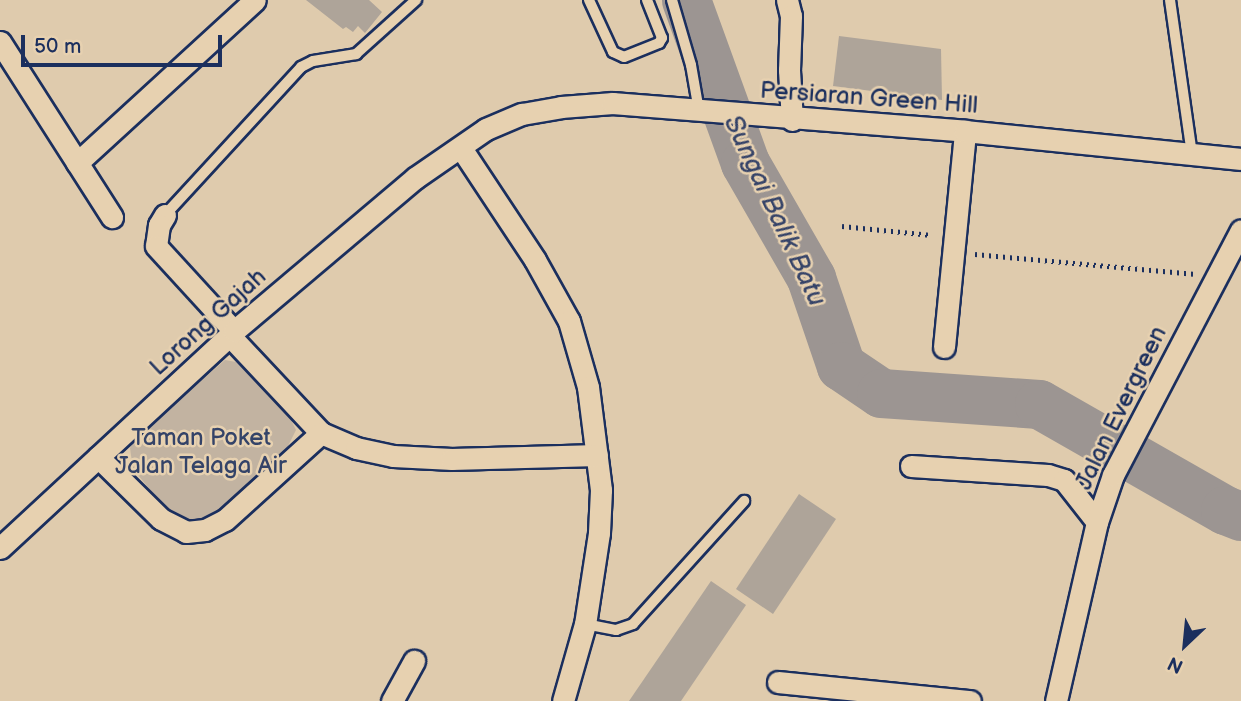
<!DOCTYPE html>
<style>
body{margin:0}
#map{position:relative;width:1241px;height:701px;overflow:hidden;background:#dfcbad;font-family:"Balsamiq Sans",sans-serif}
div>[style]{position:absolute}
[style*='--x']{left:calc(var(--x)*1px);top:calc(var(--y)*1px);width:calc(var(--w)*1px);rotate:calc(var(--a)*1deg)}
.green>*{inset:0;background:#c2b3a1}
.river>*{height:49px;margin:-24.5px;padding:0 24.5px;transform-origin:24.5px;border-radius:24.5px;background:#9c9592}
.building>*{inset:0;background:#aea499}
.path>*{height:4.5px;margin-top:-2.25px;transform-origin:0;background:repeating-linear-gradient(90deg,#1b2f5e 0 2px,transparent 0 7px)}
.roads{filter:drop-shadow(2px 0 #1b2f5e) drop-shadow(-2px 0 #1b2f5e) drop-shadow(0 2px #1b2f5e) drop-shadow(0 -2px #1b2f5e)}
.service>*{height:10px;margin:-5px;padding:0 5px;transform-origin:5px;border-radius:5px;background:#e7d1b0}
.minor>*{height:21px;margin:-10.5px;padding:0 10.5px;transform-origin:10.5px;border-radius:10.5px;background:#e7d1b0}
span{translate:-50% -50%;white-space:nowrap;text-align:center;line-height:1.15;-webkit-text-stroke:5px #e7d1b0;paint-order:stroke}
.street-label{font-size:24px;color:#1b2f5e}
.park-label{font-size:24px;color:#344368}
.water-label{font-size:26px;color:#354368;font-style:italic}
.north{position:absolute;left:1150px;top:610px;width:70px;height:70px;-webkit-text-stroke:5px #e7d1b0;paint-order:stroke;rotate:206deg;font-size:19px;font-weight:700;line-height:28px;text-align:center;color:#1b2f5e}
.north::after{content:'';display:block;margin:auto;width:24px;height:32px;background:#1b2f5e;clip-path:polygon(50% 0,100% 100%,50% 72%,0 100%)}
.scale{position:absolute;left:21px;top:35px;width:201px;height:32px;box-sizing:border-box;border:4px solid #1b2f5e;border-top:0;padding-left:9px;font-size:21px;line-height:24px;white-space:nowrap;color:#1b2f5e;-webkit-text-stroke:5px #e7d1b0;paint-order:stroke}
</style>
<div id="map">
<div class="green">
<div style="clip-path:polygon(225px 360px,236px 362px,291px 420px,296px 430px,288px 446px,214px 514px,201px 521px,188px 521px,171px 515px,133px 469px,130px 448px,136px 438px)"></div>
</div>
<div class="river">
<div style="--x:686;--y:0;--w:173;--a:70.1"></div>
<div style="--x:745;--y:163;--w:133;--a:60.1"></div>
<div style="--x:811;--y:278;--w:93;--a:71.2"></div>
<div style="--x:841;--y:366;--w:48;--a:34"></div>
<div style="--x:881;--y:393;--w:158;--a:4"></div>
<div style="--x:1039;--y:404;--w:214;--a:29.7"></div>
<div style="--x:1225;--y:510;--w:17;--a:21"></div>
</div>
<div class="building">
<div style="clip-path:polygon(306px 0,369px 0,382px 12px,365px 33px,358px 26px,353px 32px,346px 27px,343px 29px)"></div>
<div style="clip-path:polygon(839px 36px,941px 49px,942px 100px,833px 86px)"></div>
<div style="clip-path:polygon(799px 494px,836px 519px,773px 614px,736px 589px)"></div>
<div style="clip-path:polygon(711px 581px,746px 605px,681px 701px,629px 701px)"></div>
</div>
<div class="path">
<div style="--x:842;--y:226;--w:90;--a:5.7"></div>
<div style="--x:975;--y:254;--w:219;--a:5.2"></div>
</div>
<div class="roads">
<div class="service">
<div style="--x:589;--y:0;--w:57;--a:65.2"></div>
<div style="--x:613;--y:52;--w:12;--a:24"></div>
<div style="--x:624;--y:57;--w:38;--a:-22"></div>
<div style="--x:659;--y:43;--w:6;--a:-59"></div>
<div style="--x:662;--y:38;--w:41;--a:-111.5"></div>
<div style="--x:672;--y:0;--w:68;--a:73.7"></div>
<div style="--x:691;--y:65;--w:47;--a:80.1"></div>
<div style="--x:1170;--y:0;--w:157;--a:81.9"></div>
<div style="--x:165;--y:215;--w:201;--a:-47.4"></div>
<div style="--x:301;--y:67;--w:13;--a:-27"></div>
<div style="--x:313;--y:61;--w:44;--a:-9.2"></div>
<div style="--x:356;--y:54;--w:81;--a:-42"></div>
<div style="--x:585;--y:624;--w:32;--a:11"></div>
<div style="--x:616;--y:630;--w:18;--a:-19"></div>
<div style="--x:633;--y:624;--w:166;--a:-47.9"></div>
</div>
<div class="minor">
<div style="--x:787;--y:0;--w:16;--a:76"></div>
<div style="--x:791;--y:16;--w:54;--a:92.1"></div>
<div style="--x:789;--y:70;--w:50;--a:86.6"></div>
<div style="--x:0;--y:42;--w:208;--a:57.4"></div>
<div style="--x:461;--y:148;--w:134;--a:56.5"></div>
<div style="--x:535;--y:260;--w:70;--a:60.9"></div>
<div style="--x:569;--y:321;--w:69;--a:73.9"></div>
<div style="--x:588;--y:387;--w:104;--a:82.8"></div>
<div style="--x:601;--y:490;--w:43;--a:92.7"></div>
<div style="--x:599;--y:533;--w:92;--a:98.7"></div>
<div style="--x:585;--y:624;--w:80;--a:105.9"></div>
<div style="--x:77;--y:163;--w:241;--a:-42.5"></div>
<div style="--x:165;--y:215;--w:12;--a:121"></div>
<div style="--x:159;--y:225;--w:21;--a:98"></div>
<div style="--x:156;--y:246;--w:115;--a:47.5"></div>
<div style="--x:230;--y:336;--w:133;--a:46.8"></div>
<div style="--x:321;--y:433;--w:38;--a:23"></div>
<div style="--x:356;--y:448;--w:38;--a:12"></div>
<div style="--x:393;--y:456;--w:59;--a:2.9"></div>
<div style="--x:452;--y:459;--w:145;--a:-1.6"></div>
<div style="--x:944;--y:347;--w:217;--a:-84.4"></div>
<div style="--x:98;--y:457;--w:88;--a:44.5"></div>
<div style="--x:161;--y:519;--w:28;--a:27"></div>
<div style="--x:186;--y:532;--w:19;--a:-6"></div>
<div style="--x:205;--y:530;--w:22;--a:-27"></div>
<div style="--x:225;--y:520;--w:130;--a:-42.2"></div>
<div style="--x:911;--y:466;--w:137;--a:3.8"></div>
<div style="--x:1048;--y:475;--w:17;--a:17"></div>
<div style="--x:1064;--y:480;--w:53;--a:51.8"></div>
<div style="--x:0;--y:548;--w:319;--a:-42.8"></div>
<div style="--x:234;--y:331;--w:237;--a:-40.2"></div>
<div style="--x:415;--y:178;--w:86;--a:-34.6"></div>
<div style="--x:486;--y:129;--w:39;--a:-23"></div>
<div style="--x:522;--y:114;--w:40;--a:-10"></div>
<div style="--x:561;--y:107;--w:52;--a:-4.4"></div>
<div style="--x:613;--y:103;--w:353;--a:4.5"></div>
<div style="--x:965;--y:131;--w:277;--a:5.8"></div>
<div style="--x:778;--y:682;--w:193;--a:5.7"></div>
<div style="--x:392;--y:701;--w:46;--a:-61.2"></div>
<div style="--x:1056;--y:701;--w:184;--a:-77.1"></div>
<div style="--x:1097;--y:522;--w:50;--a:-71.2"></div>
<div style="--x:1113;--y:475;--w:276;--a:-62.4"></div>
</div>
</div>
<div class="street-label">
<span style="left:869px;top:98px;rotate:4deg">Persiaran Green Hill</span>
<span style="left:208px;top:322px;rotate:-42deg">Lorong Gajah</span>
<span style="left:1121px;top:408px;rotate:-64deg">Jalan Evergreen</span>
</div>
<div class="park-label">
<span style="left:201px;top:452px">Taman Poket<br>Jalan Telaga Air</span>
</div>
<div class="water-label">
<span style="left:774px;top:211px;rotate:65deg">Sungai Balik Batu</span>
</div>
<div class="north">N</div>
<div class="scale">50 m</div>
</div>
